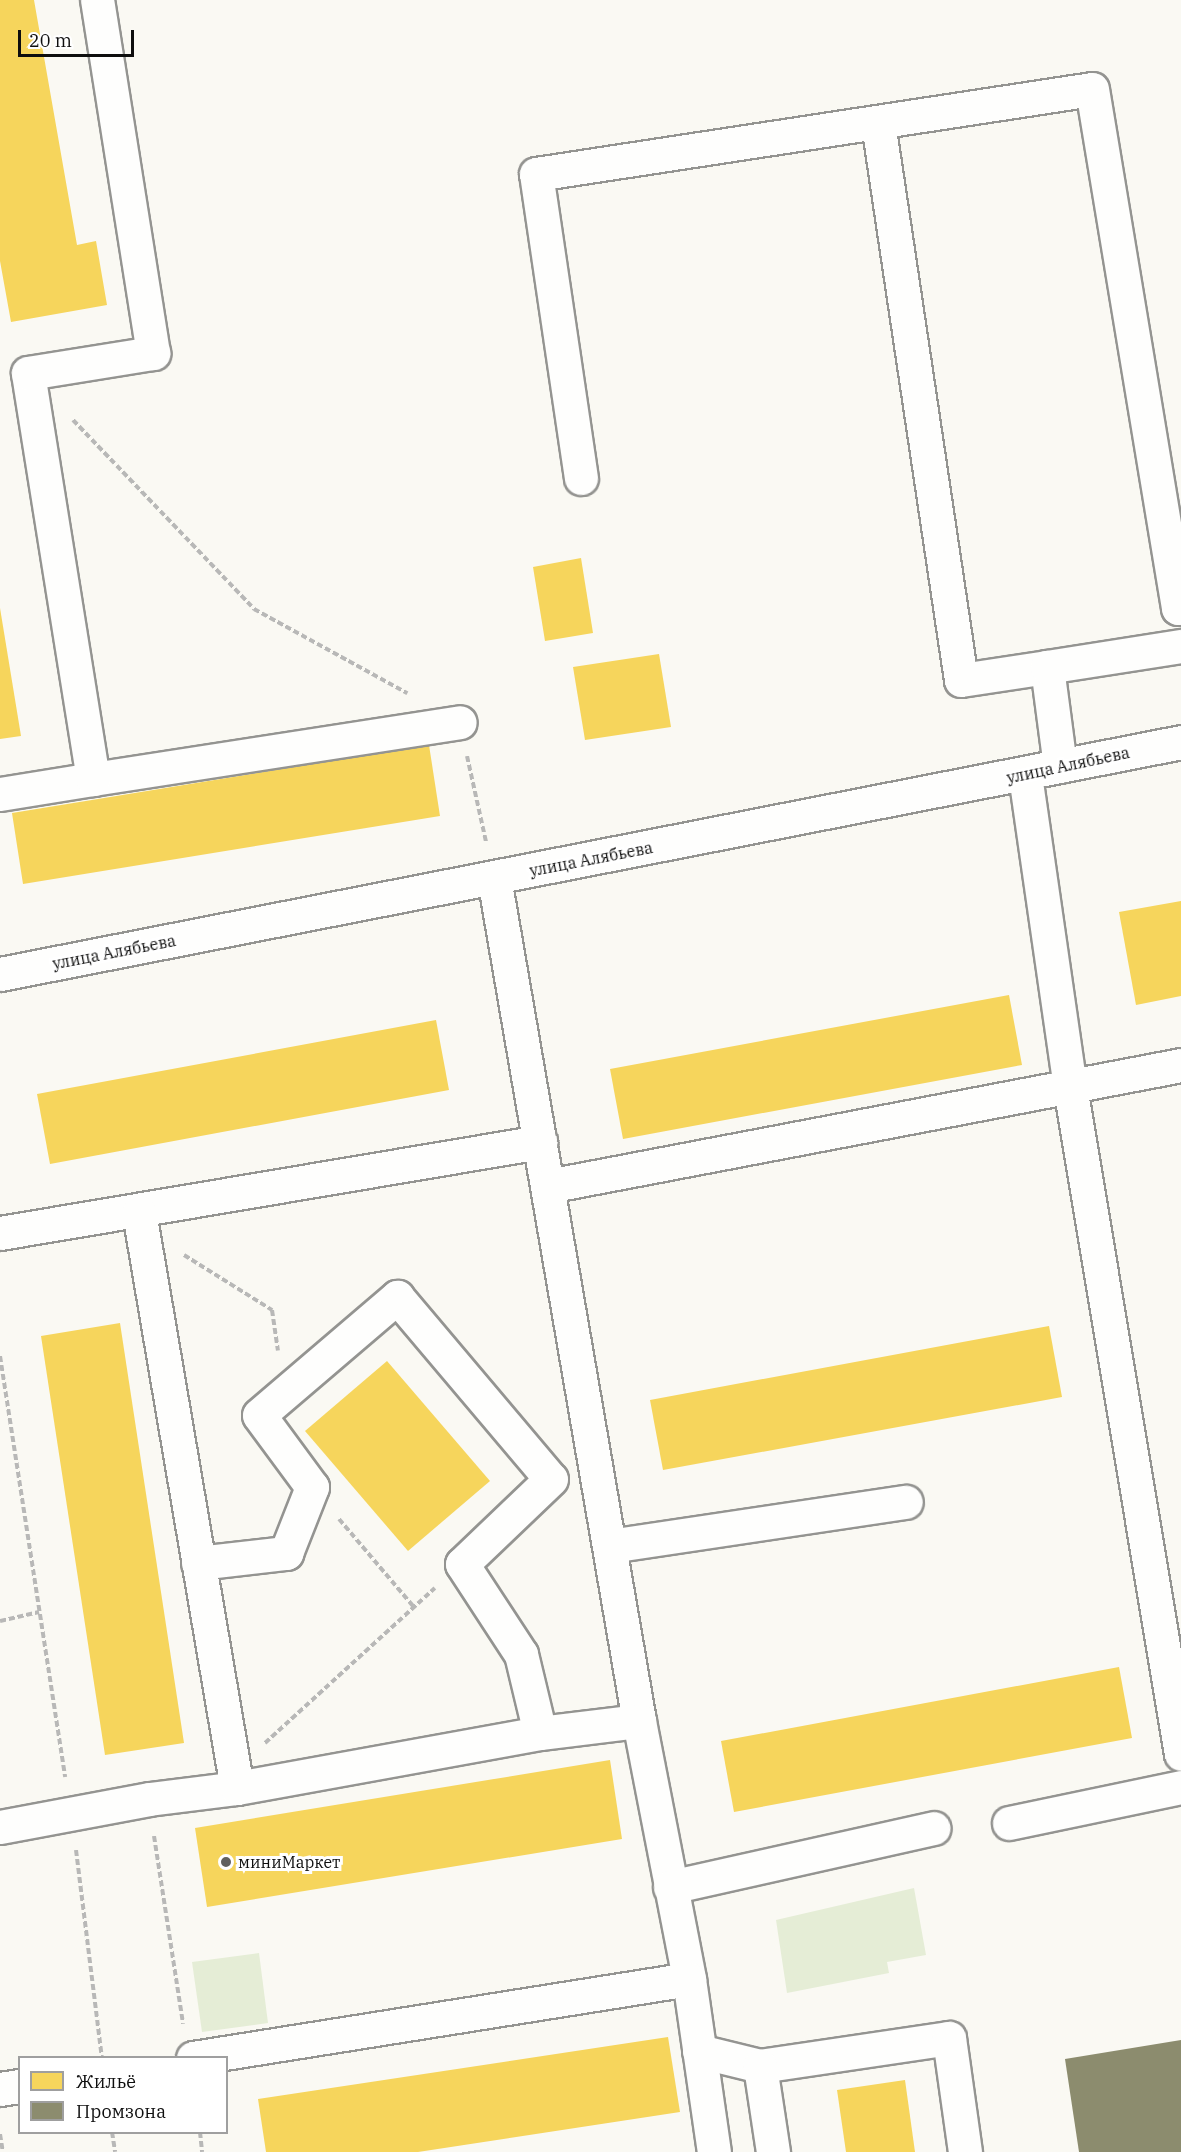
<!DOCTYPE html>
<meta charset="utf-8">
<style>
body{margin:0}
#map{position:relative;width:1181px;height:2152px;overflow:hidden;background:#faf9f3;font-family:"IBM Plex Serif",serif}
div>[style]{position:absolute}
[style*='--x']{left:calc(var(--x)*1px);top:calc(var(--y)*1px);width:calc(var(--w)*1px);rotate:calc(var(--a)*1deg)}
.green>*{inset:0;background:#e5edd6}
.homes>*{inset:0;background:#f6d55c}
.industry>*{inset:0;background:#8c8c6e}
.path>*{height:4px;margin-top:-2px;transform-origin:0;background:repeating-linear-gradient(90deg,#b8b8b7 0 6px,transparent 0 9px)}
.roads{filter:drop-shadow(2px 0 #949491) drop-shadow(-2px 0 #949491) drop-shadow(0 2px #949491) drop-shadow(0 -2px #949491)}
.minor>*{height:33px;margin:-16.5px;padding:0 16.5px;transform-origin:16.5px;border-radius:16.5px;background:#fefefd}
.dots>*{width:16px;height:16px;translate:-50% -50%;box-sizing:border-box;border:3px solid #fff;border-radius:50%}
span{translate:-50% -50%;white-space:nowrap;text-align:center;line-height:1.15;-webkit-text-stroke:6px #fff;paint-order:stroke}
.street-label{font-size:16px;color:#0e0e0e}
.poi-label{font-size:16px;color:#0e0e0e}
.left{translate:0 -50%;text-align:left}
.legend{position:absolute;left:18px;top:2056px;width:210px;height:78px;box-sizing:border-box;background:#fff;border:2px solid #9f9f9f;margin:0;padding:8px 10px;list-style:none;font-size:18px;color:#0e0e0e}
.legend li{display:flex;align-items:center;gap:12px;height:30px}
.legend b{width:30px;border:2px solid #9f9f9f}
.scale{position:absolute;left:18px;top:30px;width:116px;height:27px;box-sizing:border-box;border:3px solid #0e0e0e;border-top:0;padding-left:8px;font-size:18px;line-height:21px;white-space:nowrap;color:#0e0e0e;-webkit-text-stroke:4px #fff;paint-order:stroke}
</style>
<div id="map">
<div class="green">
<div style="clip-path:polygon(914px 1888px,926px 1955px,887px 1962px,889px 1973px,787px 1993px,776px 1920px)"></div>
<div style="clip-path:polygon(259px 1953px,268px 2023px,202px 2032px,192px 1962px)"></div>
</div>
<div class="homes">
<div style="clip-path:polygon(0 0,34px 0,77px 245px,96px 241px,107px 305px,11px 322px,0 261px)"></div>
<div style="clip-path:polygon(581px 558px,593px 633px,545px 641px,533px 567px)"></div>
<div style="clip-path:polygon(0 608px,21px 736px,0 739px)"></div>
<div style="clip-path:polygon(659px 654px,671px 727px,585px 740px,573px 667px)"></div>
<div style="clip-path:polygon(429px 745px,440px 816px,23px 884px,12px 813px)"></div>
<div style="clip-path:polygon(1181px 901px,1181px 996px,1136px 1005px,1119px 912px)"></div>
<div style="clip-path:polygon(1009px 995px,1022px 1065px,623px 1139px,610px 1069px)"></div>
<div style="clip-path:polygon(436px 1020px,449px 1090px,50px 1164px,37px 1094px)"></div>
<div style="clip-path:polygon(120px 1323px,184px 1743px,105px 1755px,41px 1336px)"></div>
<div style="clip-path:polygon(1049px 1326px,1062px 1397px,663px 1470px,650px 1400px)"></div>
<div style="clip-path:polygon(387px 1361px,490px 1481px,408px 1551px,305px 1431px)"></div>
<div style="clip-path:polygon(1119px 1667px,1132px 1738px,734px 1812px,721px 1741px)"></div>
<div style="clip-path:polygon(610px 1760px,622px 1839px,207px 1907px,195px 1828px)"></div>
<div style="clip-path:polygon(668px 2037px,680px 2112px,418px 2152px,266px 2152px,258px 2099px)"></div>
<div style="clip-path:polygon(905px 2080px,915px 2152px,846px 2152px,837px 2090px)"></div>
</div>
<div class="industry">
<div style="clip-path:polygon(1181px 2040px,1181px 2152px,1079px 2152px,1065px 2059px)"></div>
</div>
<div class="path">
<div style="--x:73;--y:420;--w:262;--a:46.2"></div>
<div style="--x:254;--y:609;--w:175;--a:28.8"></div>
<div style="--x:467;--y:756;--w:88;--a:77.5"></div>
<div style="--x:184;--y:1255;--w:104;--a:32"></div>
<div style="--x:272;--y:1310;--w:41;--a:81.7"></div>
<div style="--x:0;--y:1356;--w:426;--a:81.2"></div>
<div style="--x:339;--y:1519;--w:116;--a:49.6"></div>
<div style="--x:0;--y:1621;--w:40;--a:-13"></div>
<div style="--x:265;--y:1743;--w:230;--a:-42.4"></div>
<div style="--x:154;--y:1836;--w:190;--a:81.2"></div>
<div style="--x:76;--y:1850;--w:210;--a:82.9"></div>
<div style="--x:112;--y:2132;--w:20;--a:81"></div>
<div style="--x:200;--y:2132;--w:20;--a:84"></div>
<div style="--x:0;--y:2134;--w:18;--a:81"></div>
</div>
<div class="roads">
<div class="minor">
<div style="--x:878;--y:123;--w:563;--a:81.52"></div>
<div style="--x:961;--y:680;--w:87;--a:-8.6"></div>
<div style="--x:581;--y:478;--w:307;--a:-98.4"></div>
<div style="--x:536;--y:174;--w:562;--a:-8.69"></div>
<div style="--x:1092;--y:89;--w:526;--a:80.59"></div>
<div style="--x:1178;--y:608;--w:3;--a:-18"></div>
<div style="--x:1060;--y:766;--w:100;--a:-97.5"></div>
<div style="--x:1047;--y:667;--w:136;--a:-8.9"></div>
<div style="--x:1025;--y:775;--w:315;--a:81.8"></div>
<div style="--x:1070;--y:1087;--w:676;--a:80.55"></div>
<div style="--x:93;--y:779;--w:371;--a:-8.8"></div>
<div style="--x:0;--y:794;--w:94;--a:-9.2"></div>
<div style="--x:93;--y:779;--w:411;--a:-99.1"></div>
<div style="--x:28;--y:373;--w:127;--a:-9.1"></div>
<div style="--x:153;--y:353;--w:357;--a:-99"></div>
<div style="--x:494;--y:878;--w:855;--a:80.24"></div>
<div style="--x:639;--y:1721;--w:263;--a:79"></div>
<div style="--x:689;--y:1979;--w:175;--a:81.8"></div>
<div style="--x:0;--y:974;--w:1204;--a:-11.11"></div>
<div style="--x:548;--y:1186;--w:644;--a:-10.82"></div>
<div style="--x:0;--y:1233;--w:548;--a:-9.57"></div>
<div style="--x:610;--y:1546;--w:299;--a:-8.5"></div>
<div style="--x:198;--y:1563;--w:89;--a:-6.5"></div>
<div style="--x:286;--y:1553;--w:71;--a:-68.5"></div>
<div style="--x:312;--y:1487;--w:89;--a:-126.4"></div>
<div style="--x:259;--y:1415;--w:182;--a:-40.5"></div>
<div style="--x:397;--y:1297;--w:238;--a:49.8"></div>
<div style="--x:551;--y:1479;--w:123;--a:136.3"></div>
<div style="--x:462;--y:1564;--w:108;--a:56.8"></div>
<div style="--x:521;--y:1654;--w:81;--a:76.5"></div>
<div style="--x:540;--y:1733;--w:308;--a:169.7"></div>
<div style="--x:540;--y:1733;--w:100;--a:-6.9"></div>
<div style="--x:1009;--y:1823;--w:176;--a:-11.8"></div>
<div style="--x:0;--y:1827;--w:152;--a:-10.6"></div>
<div style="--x:149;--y:1799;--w:89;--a:-7.1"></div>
<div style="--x:237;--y:1788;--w:584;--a:-99.66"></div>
<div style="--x:670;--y:1887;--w:270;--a:-12.6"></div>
<div style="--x:699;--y:2051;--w:63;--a:13.8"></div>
<div style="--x:760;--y:2066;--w:191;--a:-8.4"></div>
<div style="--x:949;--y:2038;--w:115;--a:82"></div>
<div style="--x:193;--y:2058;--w:502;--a:-9.05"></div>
<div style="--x:760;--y:2066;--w:87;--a:81.4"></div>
<div style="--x:0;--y:2089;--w:20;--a:-9"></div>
</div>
</div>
<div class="dots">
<div style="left:226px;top:1862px;background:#61605e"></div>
</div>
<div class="street-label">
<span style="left:1068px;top:765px;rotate:-12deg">улица Алябьева</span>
<span style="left:591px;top:859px;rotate:-11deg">улица Алябьева</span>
<span style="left:114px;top:952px;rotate:-11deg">улица Алябьева</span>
</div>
<div class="poi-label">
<span class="left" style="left:238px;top:1862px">миниМаркет</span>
</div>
<ul class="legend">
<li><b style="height:16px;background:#f6d55c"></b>Жильё</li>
<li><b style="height:16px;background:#8c8c6e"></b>Промзона</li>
</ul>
<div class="scale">20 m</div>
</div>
